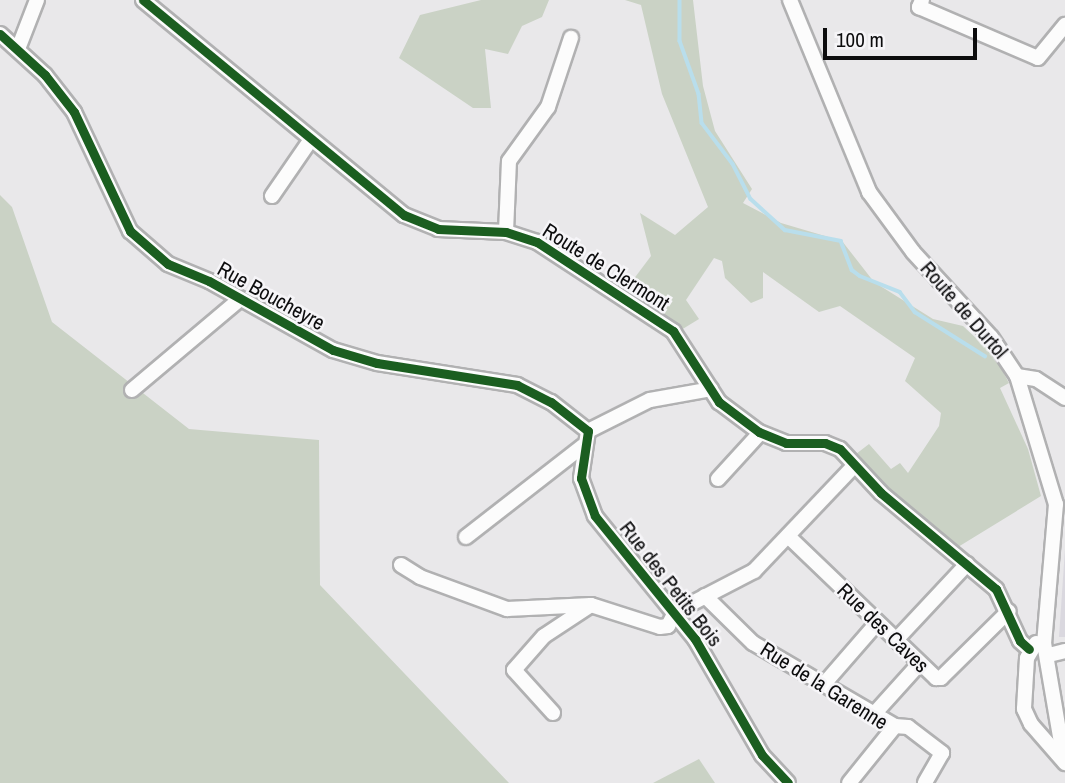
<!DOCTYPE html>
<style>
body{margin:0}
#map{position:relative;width:1065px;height:783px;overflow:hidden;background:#e9e8ea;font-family:"Archivo Narrow",sans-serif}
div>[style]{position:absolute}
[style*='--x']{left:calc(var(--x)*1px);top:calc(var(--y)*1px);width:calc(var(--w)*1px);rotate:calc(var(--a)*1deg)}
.built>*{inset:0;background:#dad8df}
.green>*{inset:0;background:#cad2c5}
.stream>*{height:3.5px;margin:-1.75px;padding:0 1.75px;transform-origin:1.75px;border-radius:1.75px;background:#b9deec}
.roads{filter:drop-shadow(2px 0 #b1b1b2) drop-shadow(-2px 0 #b1b1b2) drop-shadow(0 2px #b1b1b2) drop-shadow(0 -2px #b1b1b2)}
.minor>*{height:14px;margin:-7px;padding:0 7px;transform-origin:7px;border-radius:7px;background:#fcfcfc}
.cycleway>*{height:9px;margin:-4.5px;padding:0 4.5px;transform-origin:4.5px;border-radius:4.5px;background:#1b5e20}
span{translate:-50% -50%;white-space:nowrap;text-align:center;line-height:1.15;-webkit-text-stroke:5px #f6f5f8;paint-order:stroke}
.street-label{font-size:21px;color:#0c0c0d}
.scale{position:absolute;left:823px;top:28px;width:154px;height:32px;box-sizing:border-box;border:4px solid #0c0c0d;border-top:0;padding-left:9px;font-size:21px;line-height:24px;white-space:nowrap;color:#0c0c0d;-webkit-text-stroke:5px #f6f5f8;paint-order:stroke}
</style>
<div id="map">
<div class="built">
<div style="clip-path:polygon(1065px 549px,1065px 637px,1059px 637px)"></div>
</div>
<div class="green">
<div style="clip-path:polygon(481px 0,549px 0,542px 17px,522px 26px,508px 54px,485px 49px,491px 108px,473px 108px,399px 58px,420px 15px)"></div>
<div style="clip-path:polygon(625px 0,693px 0,703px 86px,715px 131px,752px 189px,743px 203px,781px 223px,842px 241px,874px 282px,933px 319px,963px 326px,994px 355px,1009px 383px,1000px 388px,1028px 449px,1041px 496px,958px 547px,891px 493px,856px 454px,869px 444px,891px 469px,900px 463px,908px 473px,939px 426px,941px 413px,905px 381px,915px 358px,840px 306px,819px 312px,763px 272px,763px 298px,751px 303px,725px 278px,722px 261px,714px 258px,686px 300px,699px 319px,681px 330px,624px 292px,651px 256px,640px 213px,675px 235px,708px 207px,662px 94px,641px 5px)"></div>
<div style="clip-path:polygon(0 195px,12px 207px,52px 322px,189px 429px,319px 440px,320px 585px,509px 783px,0 783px)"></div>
<div style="clip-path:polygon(699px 759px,715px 783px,653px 783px)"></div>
</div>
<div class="stream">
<div style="--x:680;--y:0;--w:41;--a:90"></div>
<div style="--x:680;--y:41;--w:56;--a:70.3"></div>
<div style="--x:699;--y:94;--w:29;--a:84"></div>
<div style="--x:702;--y:123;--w:51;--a:52.9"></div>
<div style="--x:733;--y:164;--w:39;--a:63"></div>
<div style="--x:751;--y:199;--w:46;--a:42.4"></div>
<div style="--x:785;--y:230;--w:57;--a:11.1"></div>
<div style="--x:841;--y:241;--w:31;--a:69"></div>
<div style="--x:852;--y:270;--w:10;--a:37"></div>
<div style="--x:860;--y:276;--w:43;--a:21.8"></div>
<div style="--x:900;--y:292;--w:25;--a:53"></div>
<div style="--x:915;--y:312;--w:83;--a:32.2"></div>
</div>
<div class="roads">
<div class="minor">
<div style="--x:143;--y:0;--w:338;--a:39.5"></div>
<div style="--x:404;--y:215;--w:37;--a:22"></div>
<div style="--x:438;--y:229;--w:68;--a:2.5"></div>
<div style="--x:506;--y:232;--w:33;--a:18"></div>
<div style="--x:537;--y:242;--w:163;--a:33.2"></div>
<div style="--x:673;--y:331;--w:85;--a:57.1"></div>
<div style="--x:719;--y:402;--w:50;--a:36.9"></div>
<div style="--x:759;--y:432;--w:29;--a:22"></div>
<div style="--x:786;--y:443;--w:39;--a:0"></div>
<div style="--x:825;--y:443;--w:16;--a:22"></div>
<div style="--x:840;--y:449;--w:60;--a:47"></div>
<div style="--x:881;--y:493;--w:150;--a:39.9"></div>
<div style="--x:996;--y:589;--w:57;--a:65.2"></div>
<div style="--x:1020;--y:641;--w:12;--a:42"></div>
<div style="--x:790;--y:0;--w:208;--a:67.6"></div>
<div style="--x:869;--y:192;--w:74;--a:53.7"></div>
<div style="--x:913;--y:252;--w:115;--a:47.5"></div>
<div style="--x:991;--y:337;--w:47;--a:56.3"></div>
<div style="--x:1017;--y:376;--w:134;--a:73.1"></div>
<div style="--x:1056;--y:504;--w:140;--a:94.9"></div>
<div style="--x:922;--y:0;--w:8;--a:113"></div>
<div style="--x:919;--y:7;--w:129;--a:23.2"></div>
<div style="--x:1038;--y:58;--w:43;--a:-50.7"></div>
<div style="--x:0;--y:34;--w:61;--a:42.3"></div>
<div style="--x:45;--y:75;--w:47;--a:51.9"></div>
<div style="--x:74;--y:112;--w:132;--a:64.8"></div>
<div style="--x:130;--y:231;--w:50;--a:41"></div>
<div style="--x:168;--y:264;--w:44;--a:22.5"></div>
<div style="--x:209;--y:281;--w:142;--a:29.1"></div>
<div style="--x:333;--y:350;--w:46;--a:16.5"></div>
<div style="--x:377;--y:363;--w:142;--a:8.9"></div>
<div style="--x:517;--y:385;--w:38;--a:27"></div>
<div style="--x:551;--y:402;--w:47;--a:38.1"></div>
<div style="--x:18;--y:49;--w:53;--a:-68.8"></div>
<div style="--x:272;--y:196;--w:67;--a:-55.4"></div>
<div style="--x:506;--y:232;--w:71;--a:-87.6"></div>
<div style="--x:509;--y:161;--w:67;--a:-54.2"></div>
<div style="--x:548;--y:107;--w:73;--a:-71.6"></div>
<div style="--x:1017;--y:376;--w:19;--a:9"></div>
<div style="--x:1036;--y:379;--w:35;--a:33"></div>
<div style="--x:132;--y:390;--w:140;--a:-40.1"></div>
<div style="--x:588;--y:431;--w:48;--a:98.5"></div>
<div style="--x:581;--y:478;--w:40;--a:69.8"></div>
<div style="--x:595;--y:516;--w:159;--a:50.9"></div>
<div style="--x:695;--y:639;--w:134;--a:60"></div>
<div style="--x:762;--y:755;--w:38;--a:47"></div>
<div style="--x:588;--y:431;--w:69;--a:-26.6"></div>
<div style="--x:650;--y:400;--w:62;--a:-10.2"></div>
<div style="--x:718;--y:479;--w:62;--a:-47.6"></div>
<div style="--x:466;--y:537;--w:148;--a:-37.9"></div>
<div style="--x:789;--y:537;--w:204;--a:43.8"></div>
<div style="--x:936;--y:678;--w:5;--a:0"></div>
<div style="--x:941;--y:678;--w:95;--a:-44.6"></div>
<div style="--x:401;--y:565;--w:22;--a:32"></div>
<div style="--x:420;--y:577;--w:93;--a:20.2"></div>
<div style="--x:507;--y:609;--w:84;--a:-2.7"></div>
<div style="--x:705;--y:596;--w:67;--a:44.4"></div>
<div style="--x:753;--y:643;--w:164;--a:30.3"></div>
<div style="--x:895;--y:726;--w:73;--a:128.9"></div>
<div style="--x:896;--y:640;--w:104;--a:-46.9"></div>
<div style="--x:1036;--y:643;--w:17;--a:121"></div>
<div style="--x:1027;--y:658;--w:51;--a:93.4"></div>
<div style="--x:1024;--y:709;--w:17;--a:65"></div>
<div style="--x:1031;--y:724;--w:52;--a:48.9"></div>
<div style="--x:1044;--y:643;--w:107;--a:80.3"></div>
<div style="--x:1062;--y:748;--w:7;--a:124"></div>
<div style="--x:1049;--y:655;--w:16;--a:-14"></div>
<div style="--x:824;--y:684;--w:81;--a:-49"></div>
<div style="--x:553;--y:713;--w:58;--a:-132.2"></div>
<div style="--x:514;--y:670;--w:45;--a:-48.6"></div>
<div style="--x:544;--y:636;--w:56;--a:-33.4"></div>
<div style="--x:591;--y:605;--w:72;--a:17.7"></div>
<div style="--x:660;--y:627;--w:8;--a:-7"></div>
<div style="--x:668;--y:626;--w:16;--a:-63"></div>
<div style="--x:675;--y:612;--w:89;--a:-27.4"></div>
<div style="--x:754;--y:571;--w:146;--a:-46.4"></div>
<div style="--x:875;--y:713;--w:67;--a:-48"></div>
<div style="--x:895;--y:726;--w:13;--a:4"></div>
<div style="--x:908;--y:727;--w:43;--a:37.4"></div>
<div style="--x:942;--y:753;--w:34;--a:120"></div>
</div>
</div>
<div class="cycleway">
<div style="--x:143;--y:0;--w:338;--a:39.5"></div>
<div style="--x:404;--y:215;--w:37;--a:22"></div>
<div style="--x:438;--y:229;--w:68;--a:2.5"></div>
<div style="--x:506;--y:232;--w:33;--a:18"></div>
<div style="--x:537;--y:242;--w:163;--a:33.2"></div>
<div style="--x:673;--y:331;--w:85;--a:57.1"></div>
<div style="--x:719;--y:402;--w:50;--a:36.9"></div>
<div style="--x:759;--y:432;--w:29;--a:22"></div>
<div style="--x:786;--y:443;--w:39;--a:0"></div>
<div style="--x:825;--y:443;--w:16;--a:22"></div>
<div style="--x:840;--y:449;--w:60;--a:47"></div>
<div style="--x:881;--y:493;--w:150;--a:39.9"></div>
<div style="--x:996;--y:589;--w:57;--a:65.2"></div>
<div style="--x:1020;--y:641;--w:12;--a:42"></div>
<div style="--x:0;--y:34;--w:61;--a:42.3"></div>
<div style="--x:45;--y:75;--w:47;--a:51.9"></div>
<div style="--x:74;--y:112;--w:132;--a:64.8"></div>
<div style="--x:130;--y:231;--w:50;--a:41"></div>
<div style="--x:168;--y:264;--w:44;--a:22.5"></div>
<div style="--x:209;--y:281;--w:142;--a:29.1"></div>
<div style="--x:333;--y:350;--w:46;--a:16.5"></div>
<div style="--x:377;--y:363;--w:142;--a:8.9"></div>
<div style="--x:517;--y:385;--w:38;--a:27"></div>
<div style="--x:551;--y:402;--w:47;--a:38.1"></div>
<div style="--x:588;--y:431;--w:48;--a:98.5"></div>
<div style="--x:581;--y:478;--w:40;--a:69.8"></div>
<div style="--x:595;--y:516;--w:159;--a:50.9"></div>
<div style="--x:695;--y:639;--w:134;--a:60"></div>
<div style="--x:762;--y:755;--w:38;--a:47"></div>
</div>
<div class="street-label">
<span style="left:606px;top:267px;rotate:32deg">Route de Clermont</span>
<span style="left:271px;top:296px;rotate:29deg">Rue Boucheyre</span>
<span style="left:964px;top:310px;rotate:49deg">Route de Durtol</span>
<span style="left:671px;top:584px;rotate:52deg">Rue des Petits Bois</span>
<span style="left:883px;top:628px;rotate:44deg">Rue des Caves</span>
<span style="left:824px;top:686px;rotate:32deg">Rue de la Garenne</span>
</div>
<div class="scale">100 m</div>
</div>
